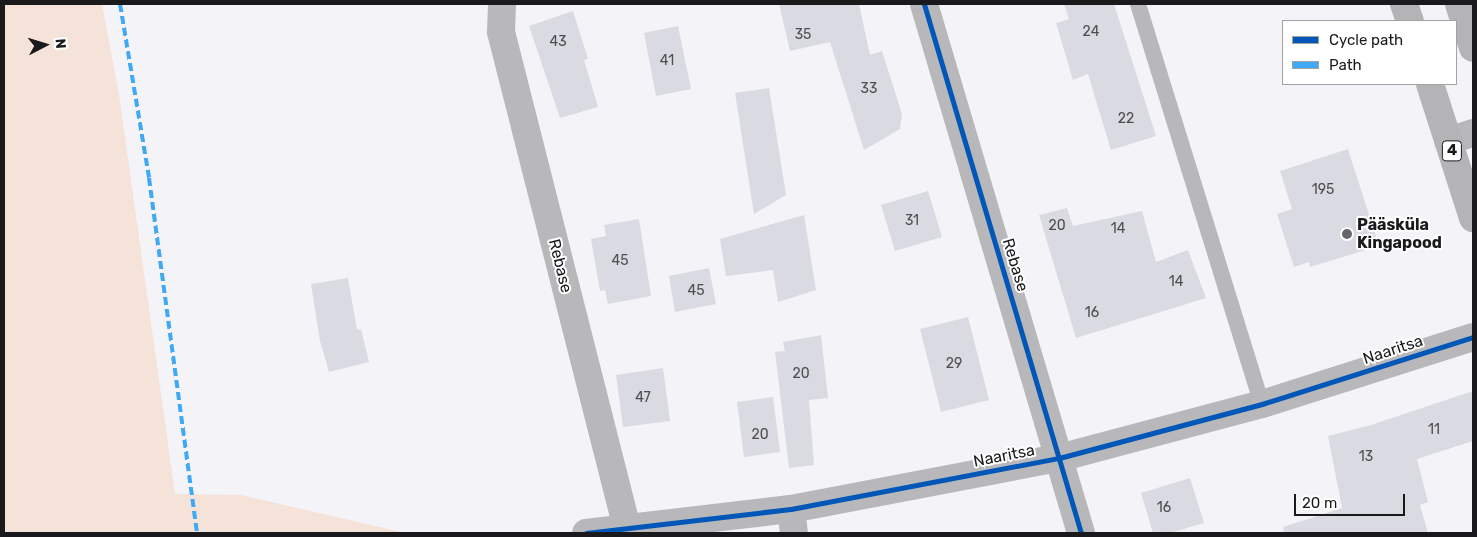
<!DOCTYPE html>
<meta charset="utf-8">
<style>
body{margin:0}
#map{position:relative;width:1477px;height:537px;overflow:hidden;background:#f3f3f8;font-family:Rubik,sans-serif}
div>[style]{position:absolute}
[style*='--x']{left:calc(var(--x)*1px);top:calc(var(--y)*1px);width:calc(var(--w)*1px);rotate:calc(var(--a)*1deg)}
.green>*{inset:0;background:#f5e2d8}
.building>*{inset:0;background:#dadae2}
.service>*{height:16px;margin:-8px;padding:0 8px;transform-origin:8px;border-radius:8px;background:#b8b8bb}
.minor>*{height:28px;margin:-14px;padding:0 14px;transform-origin:14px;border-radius:14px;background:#b8b8bb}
.trunk>*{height:28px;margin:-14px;padding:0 14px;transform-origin:14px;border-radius:14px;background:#b4b4b6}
.quiet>*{height:4px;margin-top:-2px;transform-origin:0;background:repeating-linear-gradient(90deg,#3fa9f5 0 8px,transparent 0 12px)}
.cycleway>*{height:5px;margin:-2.5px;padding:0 2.5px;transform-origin:2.5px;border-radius:2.5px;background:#0057b8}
.dots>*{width:14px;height:14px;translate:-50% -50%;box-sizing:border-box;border:2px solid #fff;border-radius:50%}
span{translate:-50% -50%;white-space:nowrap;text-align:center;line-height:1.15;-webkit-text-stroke:4px #fff;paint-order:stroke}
.number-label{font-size:14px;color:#4d4d52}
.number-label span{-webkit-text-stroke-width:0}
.shield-label span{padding:1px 4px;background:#fff;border:1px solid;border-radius:4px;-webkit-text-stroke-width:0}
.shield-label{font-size:15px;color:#1a1a1d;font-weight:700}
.poi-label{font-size:16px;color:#1a1a1d;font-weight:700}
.left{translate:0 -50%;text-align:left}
.street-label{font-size:16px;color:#1a1a1d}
.frame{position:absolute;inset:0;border:5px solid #1a1a1d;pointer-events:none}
.legend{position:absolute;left:1282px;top:20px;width:175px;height:65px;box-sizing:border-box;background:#fff;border:1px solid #a3a3a5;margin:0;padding:6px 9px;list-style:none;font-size:15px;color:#1a1a1d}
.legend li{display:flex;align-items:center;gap:10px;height:25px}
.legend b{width:25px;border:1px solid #a3a3a5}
.north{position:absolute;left:20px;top:20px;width:50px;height:50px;-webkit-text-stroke:4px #fff;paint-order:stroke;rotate:85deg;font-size:14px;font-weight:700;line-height:20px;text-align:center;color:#1a1a1d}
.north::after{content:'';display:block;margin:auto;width:18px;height:22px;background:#1a1a1d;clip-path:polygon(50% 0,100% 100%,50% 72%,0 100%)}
.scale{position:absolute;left:1294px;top:494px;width:111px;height:22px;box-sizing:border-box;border:2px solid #1a1a1d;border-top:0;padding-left:6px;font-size:15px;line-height:18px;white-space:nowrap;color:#1a1a1d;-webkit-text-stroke:4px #fff;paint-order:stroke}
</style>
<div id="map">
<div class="green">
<div style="clip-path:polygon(4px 4px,102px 4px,119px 95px,175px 494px,241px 495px,405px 533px,4px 533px)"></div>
</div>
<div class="building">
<div style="clip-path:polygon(779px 4px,859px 4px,870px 55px,882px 51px,902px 114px,900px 129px,864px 150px,830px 42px,790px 51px)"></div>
<div style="clip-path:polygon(1064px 4px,1114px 4px,1156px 136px,1111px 150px,1088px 74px,1073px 80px,1056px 23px,1069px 19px)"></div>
<div style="clip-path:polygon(573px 11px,588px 59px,584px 60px,598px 107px,560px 118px,529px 26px)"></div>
<div style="clip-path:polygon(678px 26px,691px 89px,656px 96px,644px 33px)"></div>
<div style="clip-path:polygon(769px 88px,786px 195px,754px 214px,735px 93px)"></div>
<div style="clip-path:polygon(1348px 149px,1379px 246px,1310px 267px,1309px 262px,1294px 267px,1277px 214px,1292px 209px,1280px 171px)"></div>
<div style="clip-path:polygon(928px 191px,942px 237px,895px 251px,881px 205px)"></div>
<div style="clip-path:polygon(1067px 208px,1073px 226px,1142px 211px,1156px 262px,1188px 250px,1206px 298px,1076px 338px,1039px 215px)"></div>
<div style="clip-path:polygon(804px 215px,816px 290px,778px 302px,773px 270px,726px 276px,720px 239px)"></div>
<div style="clip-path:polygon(639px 219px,651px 296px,608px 304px,605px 290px,600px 291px,591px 239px,606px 236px,604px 225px)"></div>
<div style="clip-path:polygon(709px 268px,716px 304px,675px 312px,669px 276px)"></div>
<div style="clip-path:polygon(348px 278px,357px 330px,361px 329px,369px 362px,329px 372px,320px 341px,311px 284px)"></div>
<div style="clip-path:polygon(968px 317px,989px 400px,941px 412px,920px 329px)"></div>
<div style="clip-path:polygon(821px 335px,828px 398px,809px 400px,814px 465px,789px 468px,775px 352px,785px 351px,783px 342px)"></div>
<div style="clip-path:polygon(663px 368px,670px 421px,623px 427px,616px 375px)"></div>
<div style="clip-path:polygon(1473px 391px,1473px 441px,1417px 459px,1428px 502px,1420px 505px,1428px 533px,1284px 533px,1283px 527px,1342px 508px,1328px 436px,1371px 425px)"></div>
<div style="clip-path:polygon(773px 397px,780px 452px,744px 457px,737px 402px)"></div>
<div style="clip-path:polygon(1190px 478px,1204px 523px,1170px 533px,1153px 533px,1141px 493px)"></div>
</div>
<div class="service">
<div style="--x:1138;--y:4;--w:419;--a:72.8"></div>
</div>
<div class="minor">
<div style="--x:502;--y:4;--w:28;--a:92"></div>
<div style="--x:501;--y:32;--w:512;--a:75.75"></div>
<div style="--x:924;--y:4;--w:552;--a:73.47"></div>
<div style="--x:1448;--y:141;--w:26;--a:-18"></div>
<div style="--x:791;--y:509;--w:24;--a:83"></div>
<div style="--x:586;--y:533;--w:206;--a:-6.7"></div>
<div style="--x:791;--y:509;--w:273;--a:-10.8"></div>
<div style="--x:1059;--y:458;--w:210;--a:-14.9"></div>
<div style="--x:1262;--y:404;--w:221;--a:-17.6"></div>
</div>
<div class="trunk">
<div style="--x:1404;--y:4;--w:18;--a:71"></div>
<div style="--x:1459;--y:4;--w:46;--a:72.3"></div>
<div style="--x:1430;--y:84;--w:141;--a:72.2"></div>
</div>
<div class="quiet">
<div style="--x:120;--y:4;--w:176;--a:80.5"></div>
<div style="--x:149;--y:178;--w:358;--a:82.3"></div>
</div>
<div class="cycleway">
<div style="--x:924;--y:4;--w:552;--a:73.47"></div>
<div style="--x:586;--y:533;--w:206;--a:-6.7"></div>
<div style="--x:791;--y:509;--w:273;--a:-10.8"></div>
<div style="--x:1059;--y:458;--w:210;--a:-14.9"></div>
<div style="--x:1262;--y:404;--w:221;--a:-17.6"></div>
</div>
<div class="dots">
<div style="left:1347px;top:234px;background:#66666a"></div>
</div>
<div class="number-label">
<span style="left:1091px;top:32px">24</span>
<span style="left:803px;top:35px">35</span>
<span style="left:558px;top:42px">43</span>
<span style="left:667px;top:61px">41</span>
<span style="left:869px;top:89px">33</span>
<span style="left:1126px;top:119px">22</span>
<span style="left:1323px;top:190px">195</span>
<span style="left:912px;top:221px">31</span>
<span style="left:1057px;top:226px">20</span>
<span style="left:1118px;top:229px">14</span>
<span style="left:620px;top:261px">45</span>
<span style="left:1176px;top:282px">14</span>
<span style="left:696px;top:291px">45</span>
<span style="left:1092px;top:313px">16</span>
<span style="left:954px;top:364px">29</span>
<span style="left:801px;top:374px">20</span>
<span style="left:643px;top:398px">47</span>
<span style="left:1434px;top:430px">11</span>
<span style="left:760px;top:435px">20</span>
<span style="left:1366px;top:457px">13</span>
<span style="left:1164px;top:508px">16</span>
</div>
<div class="shield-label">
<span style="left:1452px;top:151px">4</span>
</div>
<div class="poi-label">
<span class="left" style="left:1357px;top:234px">Pääsküla<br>Kingapood</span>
</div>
<div class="street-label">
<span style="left:1015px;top:265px;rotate:73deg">Rebase</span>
<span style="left:560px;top:266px;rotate:76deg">Rebase</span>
<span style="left:1393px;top:350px;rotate:-18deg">Naaritsa</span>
<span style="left:1004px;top:456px;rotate:-11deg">Naaritsa</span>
</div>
<div class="frame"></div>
<ul class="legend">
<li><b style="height:6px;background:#0057b8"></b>Cycle path</li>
<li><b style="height:6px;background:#3fa9f5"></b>Path</li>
</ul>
<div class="north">N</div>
<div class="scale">20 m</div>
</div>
